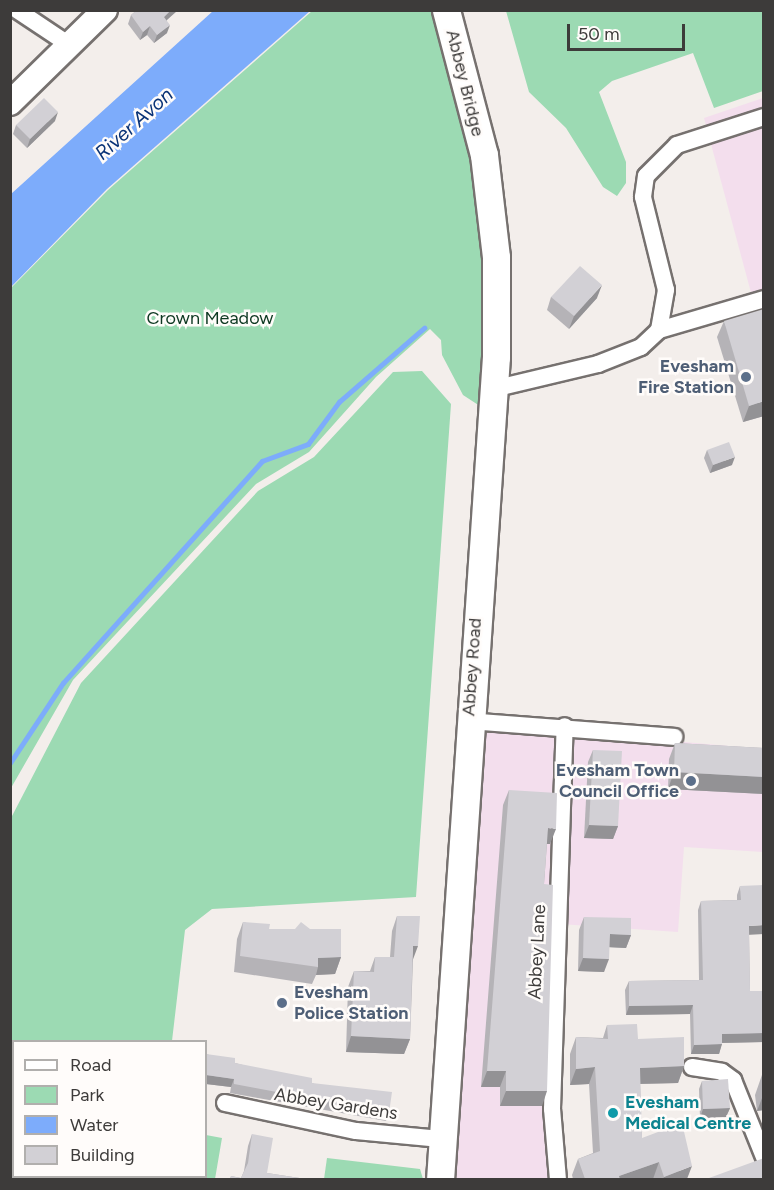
<!DOCTYPE html>
<style>
body{margin:0}
#map{position:relative;width:774px;height:1190px;overflow:hidden;background:#f3eeeb;font-family:Figtree,sans-serif}
div>[style]{position:absolute}
[style*='--x']{left:calc(var(--x)*1px);top:calc(var(--y)*1px);width:calc(var(--w)*1px);rotate:calc(var(--a)*1deg)}
.commercial>*{inset:0;background:#f3deed}
.green>*{inset:0;background:#9cdab3}
.water>*{inset:0;background:#7dacfb}
.stream>*{height:4.5px;margin:-2.25px;padding:0 2.25px;transform-origin:2.25px;border-radius:2.25px;background:#7dacfb}
.roads{filter:drop-shadow(2px 0 #76716f) drop-shadow(-2px 0 #76716f) drop-shadow(0 2px #76716f) drop-shadow(0 -2px #76716f)}
.street>*{height:16px;margin:-8px;padding:0 8px;transform-origin:8px;border-radius:8px;background:#fff}
.secondary>*{height:24px;margin:-12px;padding:0 12px;transform-origin:12px;border-radius:12px;background:#fff}
.primary>*{height:27px;margin:-13.5px;padding:0 13.5px;transform-origin:13.5px;border-radius:13.5px;background:#fff}
.wall>*{inset:0;background:#b5b3b7}
.shaded-wall>*{inset:0;background:#939295}
.building>*{inset:0;background:#d2d0d5}
.dots>*{width:16px;height:16px;translate:-50% -50%;box-sizing:border-box;border:3px solid #fffcfa;border-radius:50%}
span{translate:-50% -50%;white-space:nowrap;text-align:center;line-height:1.15;-webkit-text-stroke:5px #fffcfa;paint-order:stroke}
.street-label{font-size:18px;color:#3d3b3a}
.park-label{font-size:18px;color:#0d3821}
.service-label{font-size:18px;color:#4e5e75;font-weight:700}
.right{translate:-100% -50%;text-align:right}
.left{translate:0 -50%;text-align:left}
.culture-label{font-size:18px;color:#0d838f;font-weight:700}
.water-label{font-size:20px;color:#0a3377;font-style:italic}
.frame{position:absolute;inset:0;border:12px solid #3d3b3a;pointer-events:none}
.legend{position:absolute;left:12px;top:1040px;width:195px;height:138px;box-sizing:border-box;background:#fffcfa;border:2px solid #b1afad;margin:0;padding:8px 10px;list-style:none;font-size:18px;color:#3d3b3a}
.legend li{display:flex;align-items:center;gap:12px;height:30px}
.legend b{width:30px;border:2px solid #b1afad}
.scale{position:absolute;left:567px;top:24px;width:118px;height:27px;box-sizing:border-box;border:3px solid #3d3b3a;border-top:0;padding-left:8px;font-size:18px;line-height:21px;white-space:nowrap;color:#3d3b3a;-webkit-text-stroke:4px #fffcfa;paint-order:stroke}
</style>
<div id="map">
<div class="commercial">
<div style="clip-path:polygon(763px 98px,763px 297px,753px 300px,704px 118px)"></div>
<div style="clip-path:polygon(473px 731px,561px 731px,763px 749px,763px 852px,684px 847px,678px 932px,560px 924px,560px 1179px,447px 1180px)"></div>
</div>
<div class="green">
<div style="clip-path:polygon(312px 11px,444px 11px,481px 156px,489px 412px,463px 395px,442px 355px,441px 340px,430px 329px,376px 377px,309px 452px,256px 484px,73px 680px,11px 788px,11px 288px,108px 190px)"></div>
<div style="clip-path:polygon(506px 11px,763px 11px,763px 91px,714px 108px,693px 53px,612px 81px,599px 92px,626px 162px,626px 183px,617px 196px,603px 187px,566px 128px,529px 92px)"></div>
<div style="clip-path:polygon(422px 371px,451px 404px,416px 897px,212px 909px,185px 930px,172px 1041px,14px 1042px,11px 1076px,11px 818px,81px 683px,258px 491px,314px 457px,393px 372px)"></div>
<div style="clip-path:polygon(11px 1098px,14px 1176px,206px 1176px,206px 1135px,222px 1138px,215px 1179px,11px 1179px)"></div>
<div style="clip-path:polygon(327px 1158px,420px 1169px,423px 1179px,324px 1179px)"></div>
</div>
<div class="water">
<div style="clip-path:polygon(213px 11px,310px 11px,107px 189px,11px 287px,11px 194px)"></div>
</div>
<div class="stream">
<div style="--x:10;--y:763;--w:96;--a:-56.5"></div>
<div style="--x:63;--y:683;--w:298;--a:-48.1"></div>
<div style="--x:262;--y:461;--w:49;--a:-20.3"></div>
<div style="--x:308;--y:444;--w:52;--a:-53.6"></div>
<div style="--x:339;--y:402;--w:113;--a:-41"></div>
</div>
<div class="roads">
<div class="street">
<div style="--x:17;--y:10;--w:61;--a:33.7"></div>
<div style="--x:659;--y:330;--w:109;--a:-16.4"></div>
<div style="--x:493;--y:389;--w:108;--a:-13.4"></div>
<div style="--x:598;--y:364;--w:46;--a:-21.6"></div>
<div style="--x:641;--y:347;--w:25;--a:-43"></div>
<div style="--x:659;--y:330;--w:41;--a:-80.1"></div>
<div style="--x:666;--y:290;--w:96;--a:-103.9"></div>
<div style="--x:643;--y:197;--w:21;--a:-82"></div>
<div style="--x:646;--y:176;--w:44;--a:-45"></div>
<div style="--x:677;--y:145;--w:91;--a:-17.8"></div>
<div style="--x:468;--y:721;--w:207;--a:4.4"></div>
<div style="--x:692;--y:1067;--w:30;--a:9"></div>
<div style="--x:722;--y:1072;--w:14;--a:36"></div>
<div style="--x:733;--y:1080;--w:83;--a:68.1"></div>
<div style="--x:225;--y:1103;--w:134;--a:12.1"></div>
<div style="--x:356;--y:1131;--w:85;--a:5.4"></div>
<div style="--x:558;--y:1180;--w:71;--a:-94.8"></div>
<div style="--x:552;--y:1109;--w:383;--a:-88.1"></div>
</div>
<div class="secondary">
<div style="--x:10;--y:103;--w:133;--a:-44.4"></div>
</div>
<div class="primary">
<div style="--x:440;--y:1180;--w:825;--a:-86.11"></div>
<div style="--x:496;--y:357;--w:100;--a:-90"></div>
<div style="--x:496;--y:257;--w:103;--a:-96.7"></div>
<div style="--x:484;--y:155;--w:150;--a:-104.7"></div>
</div>
</div>
<div class="wall">
<div style="clip-path:polygon(137px 10px,178px 10px,167px 20px,167px 33px,154px 43px,147px 35px,140px 40px,128px 24px,131px 15px)"></div>
<div style="clip-path:polygon(55px 121px,27px 148px,13px 134px,16px 125px)"></div>
<div style="clip-path:polygon(551px 297px,597px 298px,569px 329px,547px 310px)"></div>
<div style="clip-path:polygon(724px 321px,764px 416px,743px 422px,717px 337px)"></div>
<div style="clip-path:polygon(707px 450px,732px 465px,710px 473px,704px 458px)"></div>
<div style="clip-path:polygon(675px 743px,764px 748px,764px 794px,668px 789px,669px 759px)"></div>
<div style="clip-path:polygon(593px 750px,618px 826px,613px 839px,584px 838px,588px 762px)"></div>
<div style="clip-path:polygon(509px 790px,550px 844px,547px 844px,544px 884px,542px 1106px,500px 1106px,500px 1087px,481px 1087px,503px 805px)"></div>
<div style="clip-path:polygon(740px 886px,749px 935px,750px 991px,764px 991px,764px 1042px,722px 1043px,719px 1054px,691px 1054px,690px 1014px,626px 1015px,625px 990px,629px 981px,699px 980px,698px 910px,701px 901px,737px 900px,737px 895px)"></div>
<div style="clip-path:polygon(397px 916px,413px 961px,410px 1039px,404px 1054px,346px 1052px,348px 987px,354px 971px,370px 971px,375px 957px,390px 957px,392px 931px)"></div>
<div style="clip-path:polygon(584px 917px,631px 935px,626px 948px,609px 947px,604px 972px,578px 971px,579px 930px)"></div>
<div style="clip-path:polygon(243px 922px,269px 929px,341px 957px,335px 974px,316px 975px,312px 984px,234px 972px,237px 939px)"></div>
<div style="clip-path:polygon(607px 1025px,638px 1039px,684px 1066px,678px 1083px,640px 1084px,642px 1138px,687px 1179px,573px 1179px,572px 1175px,578px 1159px,593px 1153px,589px 1084px,570px 1085px,570px 1054px,576px 1037px,603px 1038px)"></div>
<div style="clip-path:polygon(206px 1054px,235px 1063px,312px 1083px,389px 1113px,386px 1121px,230px 1093px,231px 1087px,206px 1084px)"></div>
<div style="clip-path:polygon(763px 1072px,764px 1110px,757px 1111px,755px 1095px)"></div>
<div style="clip-path:polygon(702px 1081px,730px 1108px,726px 1117px,700px 1118px,699px 1089px)"></div>
<div style="clip-path:polygon(252px 1134px,267px 1173px,306px 1179px,230px 1179px,231px 1176px,241px 1178px,244px 1171px,248px 1146px)"></div>
</div>
<div class="shaded-wall">
<div style="clip-path:polygon(171px 10px,178px 10px,161px 25px,164px 17px)"></div>
<div style="clip-path:polygon(170px 25px,167px 33px,154px 43px,157px 35px)"></div>
<div style="clip-path:polygon(150px 26px,147px 35px,140px 40px,143px 32px)"></div>
<div style="clip-path:polygon(58px 112px,55px 121px,27px 148px,30px 139px)"></div>
<div style="clip-path:polygon(602px 285px,597px 298px,569px 329px,574px 316px)"></div>
<div style="clip-path:polygon(764px 401px,764px 416px,743px 422px,749px 406px)"></div>
<div style="clip-path:polygon(735px 457px,732px 465px,710px 473px,713px 465px)"></div>
<div style="clip-path:polygon(674px 772px,764px 777px,764px 794px,668px 789px)"></div>
<div style="clip-path:polygon(589px 825px,618px 826px,613px 839px,584px 838px)"></div>
<div style="clip-path:polygon(548px 828px,556px 829px,550px 844px,542px 844px)"></div>
<div style="clip-path:polygon(764px 925px,764px 934px,746px 935px,749px 926px)"></div>
<div style="clip-path:polygon(610px 934px,631px 935px,626px 948px,605px 947px)"></div>
<div style="clip-path:polygon(413px 946px,418px 946px,412px 962px)"></div>
<div style="clip-path:polygon(341px 957px,335px 974px,316px 975px,318px 967px,318px 958px)"></div>
<div style="clip-path:polygon(583px 958px,609px 959px,604px 972px,578px 971px)"></div>
<div style="clip-path:polygon(693px 1005px,690px 1014px,626px 1015px,629px 1006px)"></div>
<div style="clip-path:polygon(764px 1033px,764px 1042px,718px 1043px,722px 1034px)"></div>
<div style="clip-path:polygon(351px 1036px,410px 1039px,404px 1054px,346px 1052px)"></div>
<div style="clip-path:polygon(722px 1044px,719px 1054px,691px 1054px,694px 1045px)"></div>
<div style="clip-path:polygon(684px 1066px,678px 1083px,634px 1084px,640px 1068px)"></div>
<div style="clip-path:polygon(595px 1067px,589px 1084px,570px 1085px,576px 1069px)"></div>
<div style="clip-path:polygon(487px 1071px,506px 1071px,500px 1087px,481px 1087px)"></div>
<div style="clip-path:polygon(206px 1075px,234px 1079px,231px 1087px,206px 1084px)"></div>
<div style="clip-path:polygon(506px 1091px,547px 1091px,542px 1106px,500px 1106px)"></div>
<div style="clip-path:polygon(764px 1093px,764px 1110px,757px 1111px)"></div>
<div style="clip-path:polygon(730px 1108px,726px 1117px,700px 1118px,703px 1109px)"></div>
<div style="clip-path:polygon(659px 1162px,653px 1179px,618px 1179px,619px 1176px)"></div>
<div style="clip-path:polygon(692px 1166px,687px 1179px,663px 1179px,664px 1177px)"></div>
</div>
<div class="building">
<div style="clip-path:polygon(137px 10px,171px 10px,164px 17px,170px 25px,157px 35px,150px 26px,143px 32px,131px 15px)"></div>
<div style="clip-path:polygon(44px 98px,58px 112px,30px 139px,16px 125px)"></div>
<div style="clip-path:polygon(580px 266px,602px 285px,574px 316px,551px 297px)"></div>
<div style="clip-path:polygon(764px 309px,764px 401px,749px 406px,724px 321px)"></div>
<div style="clip-path:polygon(729px 442px,735px 457px,713px 465px,707px 450px)"></div>
<div style="clip-path:polygon(675px 743px,764px 748px,764px 777px,674px 772px)"></div>
<div style="clip-path:polygon(593px 750px,622px 751px,618px 826px,589px 825px)"></div>
<div style="clip-path:polygon(509px 790px,557px 793px,556px 829px,548px 828px,544px 884px,553px 885px,547px 1091px,506px 1091px,506px 1071px,487px 1071px)"></div>
<div style="clip-path:polygon(764px 885px,764px 925px,749px 926px,750px 991px,764px 991px,764px 1033px,722px 1034px,722px 1044px,694px 1045px,693px 1005px,629px 1006px,629px 981px,703px 980px,701px 901px,741px 900px,740px 886px)"></div>
<div style="clip-path:polygon(397px 916px,420px 916px,418px 946px,413px 946px,410px 1039px,351px 1036px,354px 971px,374px 972px,375px 957px,394px 957px)"></div>
<div style="clip-path:polygon(584px 917px,631px 918px,631px 935px,610px 934px,609px 959px,583px 958px)"></div>
<div style="clip-path:polygon(243px 922px,270px 924px,269px 929px,295px 929px,301px 922px,310px 929px,341px 929px,341px 957px,318px 958px,318px 967px,240px 956px)"></div>
<div style="clip-path:polygon(637px 1024px,638px 1039px,684px 1037px,684px 1066px,640px 1068px,642px 1138px,682px 1123px,692px 1166px,664px 1177px,659px 1162px,619px 1176px,620px 1179px,585px 1179px,578px 1159px,600px 1151px,595px 1067px,576px 1069px,576px 1037px,608px 1039px,607px 1025px)"></div>
<div style="clip-path:polygon(206px 1054px,235px 1058px,235px 1063px,312px 1078px,312px 1083px,392px 1092px,389px 1113px,234px 1084px,234px 1079px,206px 1075px)"></div>
<div style="clip-path:polygon(728px 1079px,730px 1108px,703px 1109px,702px 1081px)"></div>
<div style="clip-path:polygon(252px 1134px,273px 1138px,267px 1173px,306px 1179px,230px 1179px,231px 1176px,241px 1178px,248px 1163px)"></div>
<div style="clip-path:polygon(764px 1158px,764px 1179px,710px 1179px,709px 1178px)"></div>
</div>
<div class="dots">
<div style="left:746px;top:377px;background:#5c6f8a"></div>
<div style="left:691px;top:781px;background:#5c6f8a"></div>
<div style="left:282px;top:1003px;background:#5c6f8a"></div>
<div style="left:613px;top:1113px;background:#0f9aa8"></div>
</div>
<div class="street-label">
<span style="left:465px;top:83px;rotate:76deg">Abbey Bridge</span>
<span style="left:472px;top:667px;rotate:-86deg">Abbey Road</span>
<span style="left:537px;top:952px;rotate:-87deg">Abbey Lane</span>
<span style="left:336px;top:1104px;rotate:9deg">Abbey Gardens</span>
</div>
<div class="park-label">
<span style="left:210px;top:318px">Crown Meadow</span>
</div>
<div class="service-label">
<span class="right" style="left:734px;top:377px">Evesham<br>Fire Station</span>
<span class="right" style="left:679px;top:781px">Evesham Town<br>Council Office</span>
<span class="left" style="left:294px;top:1003px">Evesham<br>Police Station</span>
</div>
<div class="culture-label">
<span class="left" style="left:625px;top:1113px">Evesham<br>Medical Centre</span>
</div>
<div class="water-label">
<span style="left:134px;top:124px;rotate:-42deg">River Avon</span>
</div>
<div class="frame"></div>
<ul class="legend">
<li><b style="height:8px;background:#fff"></b>Road</li>
<li><b style="height:16px;background:#9cdab3"></b>Park</li>
<li><b style="height:16px;background:#7dacfb"></b>Water</li>
<li><b style="height:16px;background:#d2d0d5"></b>Building</li>
</ul>
<div class="scale">50 m</div>
</div>
